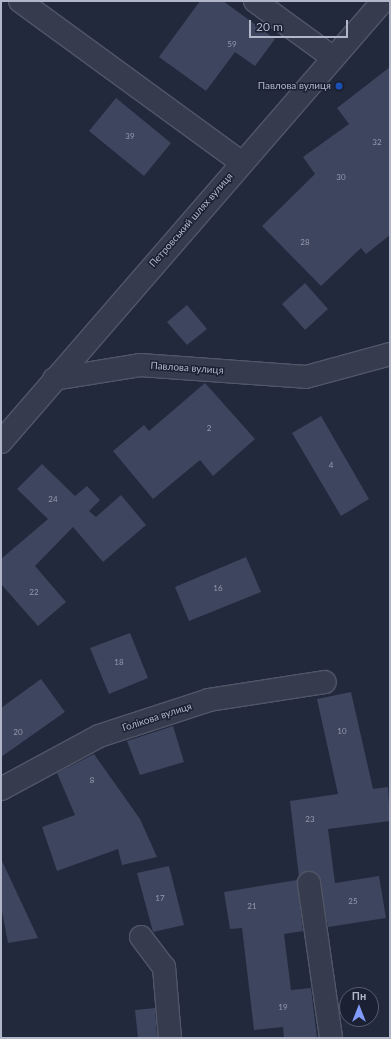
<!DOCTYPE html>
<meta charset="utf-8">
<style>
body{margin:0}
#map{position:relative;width:391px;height:1039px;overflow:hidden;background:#22293d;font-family:Lato,sans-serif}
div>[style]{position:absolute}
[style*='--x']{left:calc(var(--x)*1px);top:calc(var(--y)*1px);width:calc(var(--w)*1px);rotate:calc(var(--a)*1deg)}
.building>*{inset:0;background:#3e455e}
.roads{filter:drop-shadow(1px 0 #515668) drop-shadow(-1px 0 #515668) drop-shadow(0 1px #515668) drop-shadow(0 -1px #515668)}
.minor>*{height:22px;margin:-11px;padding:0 11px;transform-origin:11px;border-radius:11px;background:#363c4d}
.dots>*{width:11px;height:11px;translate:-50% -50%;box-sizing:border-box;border:2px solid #1b2132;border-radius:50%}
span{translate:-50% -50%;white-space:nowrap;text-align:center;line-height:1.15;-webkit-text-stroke:3px #1b2132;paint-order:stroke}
.number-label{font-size:8px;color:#949aae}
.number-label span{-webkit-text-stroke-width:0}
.poi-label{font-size:10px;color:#b1b6c9}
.right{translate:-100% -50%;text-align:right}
.street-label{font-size:10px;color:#b1b6c9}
.frame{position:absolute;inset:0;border:2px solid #b1b6c9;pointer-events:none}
.north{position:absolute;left:339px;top:987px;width:40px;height:40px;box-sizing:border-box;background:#1b2132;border:1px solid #575d6e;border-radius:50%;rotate:0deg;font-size:11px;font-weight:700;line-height:16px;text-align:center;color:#b1b6c9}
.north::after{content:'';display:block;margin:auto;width:14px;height:18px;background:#829cfd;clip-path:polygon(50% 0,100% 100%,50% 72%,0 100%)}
.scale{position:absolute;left:249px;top:20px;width:99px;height:18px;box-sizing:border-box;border:2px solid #b1b6c9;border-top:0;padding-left:5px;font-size:12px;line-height:14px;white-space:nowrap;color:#b1b6c9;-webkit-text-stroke:3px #1b2132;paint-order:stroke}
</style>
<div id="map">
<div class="building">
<div style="clip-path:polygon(200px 1px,223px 1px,275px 39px,255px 66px,235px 52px,206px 91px,159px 57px)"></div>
<div style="clip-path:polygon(390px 67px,390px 235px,366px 254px,361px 248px,321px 286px,262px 226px,315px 174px,303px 157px,349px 124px,337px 108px)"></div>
<div style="clip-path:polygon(116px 98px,171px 143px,144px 176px,89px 131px)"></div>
<div style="clip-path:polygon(305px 283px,328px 309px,305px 330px,282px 304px)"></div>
<div style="clip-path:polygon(187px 305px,207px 329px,187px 345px,167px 322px)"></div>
<div style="clip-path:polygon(205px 383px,255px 439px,213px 476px,200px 460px,153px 499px,113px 451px,144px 425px,149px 431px)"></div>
<div style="clip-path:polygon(321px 416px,369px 499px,341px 516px,292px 433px)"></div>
<div style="clip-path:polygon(42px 464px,75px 496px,87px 486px,100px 500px,89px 511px,96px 517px,121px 495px,146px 525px,103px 562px,73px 527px,35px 566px,66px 602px,38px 626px,1px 584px,1px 559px,48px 519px,17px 489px)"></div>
<div style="clip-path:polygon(246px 557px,261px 592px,189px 621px,175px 587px)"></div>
<div style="clip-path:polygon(130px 633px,148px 678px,109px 694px,90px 648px)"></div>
<div style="clip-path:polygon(41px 679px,65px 712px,1px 757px,1px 708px)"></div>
<div style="clip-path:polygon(351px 692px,373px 789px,388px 787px,390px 821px,328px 829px,335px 883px,379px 876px,386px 918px,328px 927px,319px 876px,308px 871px,299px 877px,290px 801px,338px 794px,317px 699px)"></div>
<div style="clip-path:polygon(173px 726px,184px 762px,140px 775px,127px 741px)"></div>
<div style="clip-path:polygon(94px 754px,140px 819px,157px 857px,122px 865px,118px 849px,57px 871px,42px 827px,75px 815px,57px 773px)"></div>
<div style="clip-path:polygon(2px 861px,38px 938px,8px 943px,1px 906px)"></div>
<div style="clip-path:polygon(169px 866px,184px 925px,153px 932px,137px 873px)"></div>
<div style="clip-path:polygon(297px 880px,303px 931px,284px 934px,291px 990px,311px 988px,317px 1038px,284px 1038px,283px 1027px,254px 1030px,242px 928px,230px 929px,224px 892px)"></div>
<div style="clip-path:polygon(155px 1008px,157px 1038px,138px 1038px,135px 1010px)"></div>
</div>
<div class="roads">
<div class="minor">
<div style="--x:20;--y:1;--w:273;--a:36.1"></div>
<div style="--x:255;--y:1;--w:95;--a:36"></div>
<div style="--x:54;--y:379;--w:87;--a:-9.2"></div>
<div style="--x:140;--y:365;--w:166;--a:4.1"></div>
<div style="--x:306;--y:377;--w:87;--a:-15.3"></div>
<div style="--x:1;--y:442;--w:583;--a:-49.1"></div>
<div style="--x:1;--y:789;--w:111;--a:-28.4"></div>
<div style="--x:99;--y:736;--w:116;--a:-18.1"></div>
<div style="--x:209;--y:700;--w:117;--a:-8.8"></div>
<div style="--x:309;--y:883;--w:157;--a:81.9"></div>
<div style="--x:141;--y:937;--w:38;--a:53"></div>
<div style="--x:164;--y:967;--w:71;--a:85.2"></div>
</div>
</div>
<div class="dots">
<div style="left:339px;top:86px;background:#1a4fb4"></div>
</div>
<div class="number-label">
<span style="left:232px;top:45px">59</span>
<span style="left:130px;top:137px">39</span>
<span style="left:377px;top:143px">32</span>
<span style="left:341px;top:178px">30</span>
<span style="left:305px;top:243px">28</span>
<span style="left:209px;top:429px">2</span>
<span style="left:331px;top:466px">4</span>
<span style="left:53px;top:500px">24</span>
<span style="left:218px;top:589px">16</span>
<span style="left:34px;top:593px">22</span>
<span style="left:119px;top:663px">18</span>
<span style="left:342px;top:732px">10</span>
<span style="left:18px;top:733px">20</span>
<span style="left:92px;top:781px">8</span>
<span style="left:310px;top:820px">23</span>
<span style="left:160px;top:899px">17</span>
<span style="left:353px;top:902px">25</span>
<span style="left:252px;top:907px">21</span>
<span style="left:283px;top:1008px">19</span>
</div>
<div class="poi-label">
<span class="right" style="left:331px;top:86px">Павлова вулиця</span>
</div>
<div class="street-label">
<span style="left:191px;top:220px;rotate:-49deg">Петровський шлях вулиця</span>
<span style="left:187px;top:368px;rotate:4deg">Павлова вулиця</span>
<span style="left:157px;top:717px;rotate:-18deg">Голікова вулиця</span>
</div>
<div class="frame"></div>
<div class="north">Пн</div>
<div class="scale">20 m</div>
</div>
